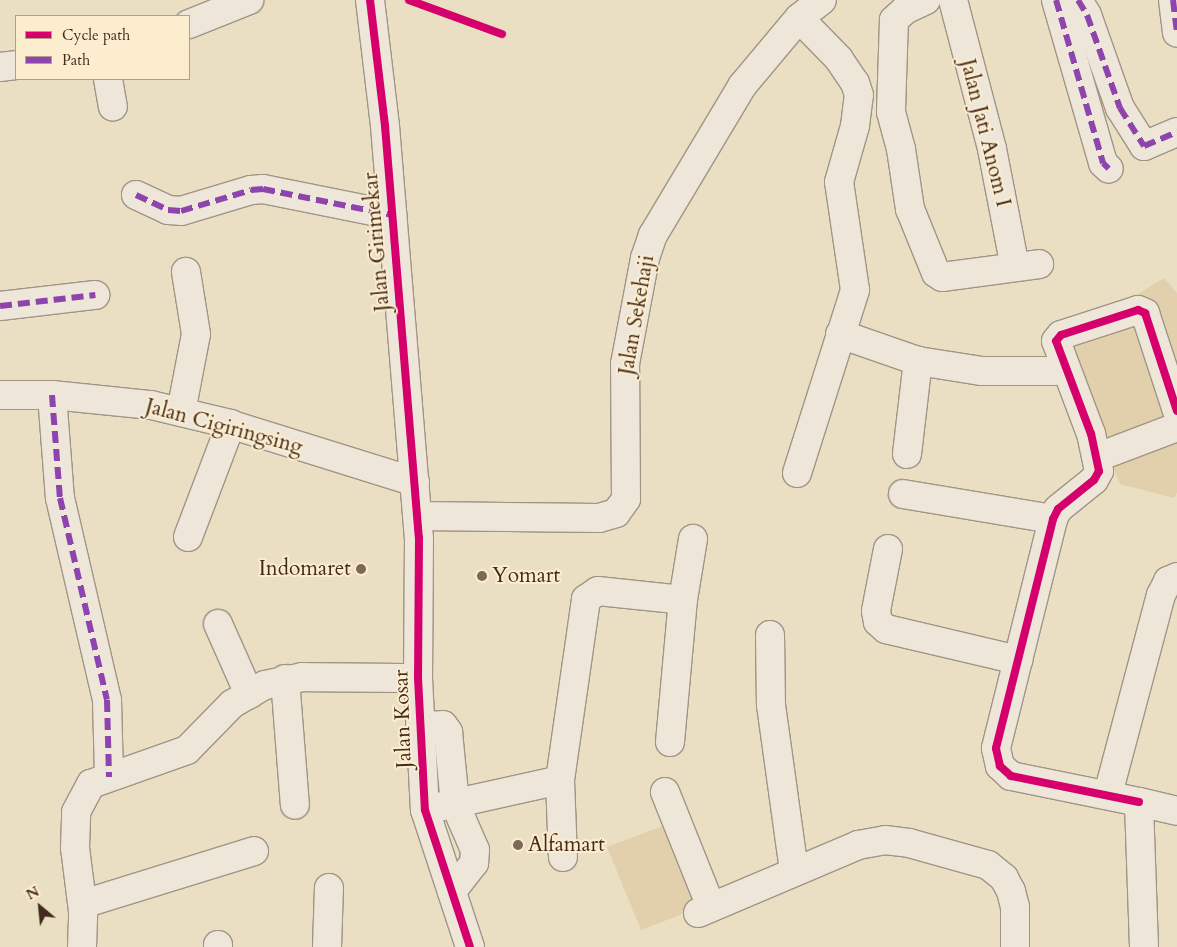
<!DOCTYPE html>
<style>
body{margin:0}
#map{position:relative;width:1177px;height:947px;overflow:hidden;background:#eadec3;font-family:Cardo,serif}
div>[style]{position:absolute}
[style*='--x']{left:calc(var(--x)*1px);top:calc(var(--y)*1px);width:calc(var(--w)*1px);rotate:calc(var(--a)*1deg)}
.green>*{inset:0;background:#e2d0ac}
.roads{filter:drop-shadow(1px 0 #a09585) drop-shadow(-1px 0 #a09585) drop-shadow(0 1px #a09585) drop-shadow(0 -1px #a09585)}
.minor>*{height:28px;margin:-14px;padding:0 14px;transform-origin:14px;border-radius:14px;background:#ede6d9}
.quiet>*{height:6px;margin-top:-3px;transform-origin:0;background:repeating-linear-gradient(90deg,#8e44ad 0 12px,transparent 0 18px)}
.cycleway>*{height:8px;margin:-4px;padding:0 4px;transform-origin:4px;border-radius:4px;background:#d6006c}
.dots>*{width:14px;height:14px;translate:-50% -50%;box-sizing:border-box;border:2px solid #fcedce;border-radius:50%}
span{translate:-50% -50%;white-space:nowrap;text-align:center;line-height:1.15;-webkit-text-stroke:4px #fcedce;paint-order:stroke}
.street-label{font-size:21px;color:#44291e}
.poi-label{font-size:21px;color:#44291e}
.right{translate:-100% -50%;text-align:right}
.left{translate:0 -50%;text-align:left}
.legend{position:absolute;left:15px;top:15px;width:175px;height:65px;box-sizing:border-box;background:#fcedce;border:1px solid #b29f88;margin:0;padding:6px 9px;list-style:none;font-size:15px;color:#44291e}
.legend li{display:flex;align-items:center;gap:10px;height:25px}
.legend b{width:25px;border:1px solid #b29f88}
.north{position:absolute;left:15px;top:882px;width:50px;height:50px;-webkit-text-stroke:4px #fcedce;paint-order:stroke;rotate:332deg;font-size:14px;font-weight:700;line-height:20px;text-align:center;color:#44291e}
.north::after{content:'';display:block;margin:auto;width:18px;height:22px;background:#44291e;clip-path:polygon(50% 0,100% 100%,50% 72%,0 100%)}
</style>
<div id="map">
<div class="green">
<div style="clip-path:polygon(1164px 278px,1177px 293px,1177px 492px,1174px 498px,1120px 484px,1058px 343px)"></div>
<div style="clip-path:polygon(671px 823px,703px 906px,641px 930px,607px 847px)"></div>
</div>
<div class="roads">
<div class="minor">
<div style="--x:370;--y:0;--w:127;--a:83.2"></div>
<div style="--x:385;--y:126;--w:413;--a:85.3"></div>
<div style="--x:419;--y:538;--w:140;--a:90.4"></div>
<div style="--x:418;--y:678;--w:132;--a:87"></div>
<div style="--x:425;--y:810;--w:144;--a:71.8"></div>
<div style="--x:926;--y:0;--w:23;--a:155"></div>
<div style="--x:905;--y:10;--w:15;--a:138"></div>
<div style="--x:894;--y:20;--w:92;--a:91.9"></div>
<div style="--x:891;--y:112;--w:38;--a:75"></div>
<div style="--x:901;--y:149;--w:61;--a:81.5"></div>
<div style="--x:910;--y:209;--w:69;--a:67.9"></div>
<div style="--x:936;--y:273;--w:7;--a:34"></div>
<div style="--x:942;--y:277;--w:98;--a:-7.6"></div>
<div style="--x:953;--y:0;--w:154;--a:75.3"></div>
<div style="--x:992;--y:149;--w:120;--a:79"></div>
<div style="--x:1056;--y:0;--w:170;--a:73.9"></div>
<div style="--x:1103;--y:163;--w:8;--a:45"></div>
<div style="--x:1078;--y:0;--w:17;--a:59"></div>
<div style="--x:1087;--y:15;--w:99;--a:70.5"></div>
<div style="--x:1120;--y:108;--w:45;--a:57.7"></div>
<div style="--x:1144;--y:146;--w:36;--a:-23"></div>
<div style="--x:1173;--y:0;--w:33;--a:83"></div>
<div style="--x:189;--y:24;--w:65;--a:-21.8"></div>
<div style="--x:0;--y:67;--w:16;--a:-7"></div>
<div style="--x:108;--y:79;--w:28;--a:80"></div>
<div style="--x:136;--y:195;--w:35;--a:25"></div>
<div style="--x:168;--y:210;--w:13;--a:4"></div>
<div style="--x:181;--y:211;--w:73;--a:-16.7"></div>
<div style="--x:251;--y:190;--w:12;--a:-5"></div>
<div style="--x:263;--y:189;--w:132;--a:11.4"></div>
<div style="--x:0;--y:306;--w:96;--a:-6.6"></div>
<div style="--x:840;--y:334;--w:83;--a:19.1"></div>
<div style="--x:918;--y:361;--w:65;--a:8.9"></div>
<div style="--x:982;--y:371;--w:73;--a:0"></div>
<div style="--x:0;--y:395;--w:52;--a:0"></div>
<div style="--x:52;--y:395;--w:100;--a:5.8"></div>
<div style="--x:151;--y:405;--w:77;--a:13.5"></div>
<div style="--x:226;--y:423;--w:198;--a:17.3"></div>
<div style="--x:52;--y:395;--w:103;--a:85.6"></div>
<div style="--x:60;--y:498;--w:207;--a:76.9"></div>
<div style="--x:107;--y:700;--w:77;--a:88.5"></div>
<div style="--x:181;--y:412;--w:79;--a:-79.1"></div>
<div style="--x:196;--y:334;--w:63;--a:-99.2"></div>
<div style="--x:907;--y:454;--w:94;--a:-83.3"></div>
<div style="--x:1098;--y:457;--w:85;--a:-20.8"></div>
<div style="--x:797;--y:473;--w:192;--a:-72.4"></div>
<div style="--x:855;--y:290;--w:109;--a:-98.4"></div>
<div style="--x:839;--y:182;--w:58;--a:-74.1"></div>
<div style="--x:855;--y:126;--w:31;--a:-83"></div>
<div style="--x:859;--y:95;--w:13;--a:-108"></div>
<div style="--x:855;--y:83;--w:29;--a:-124"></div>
<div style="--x:839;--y:59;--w:57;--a:-134.3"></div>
<div style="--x:903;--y:494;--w:152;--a:9.5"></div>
<div style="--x:417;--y:516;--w:182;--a:0.6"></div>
<div style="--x:599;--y:518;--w:18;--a:-16"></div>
<div style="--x:616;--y:513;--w:17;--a:-54"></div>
<div style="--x:626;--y:499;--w:135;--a:-90.4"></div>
<div style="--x:625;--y:364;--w:108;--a:-79.3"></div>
<div style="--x:645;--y:258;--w:24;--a:-71"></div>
<div style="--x:653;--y:235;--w:174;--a:-59.1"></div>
<div style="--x:742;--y:86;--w:89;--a:-50"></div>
<div style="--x:799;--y:18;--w:29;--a:-38"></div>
<div style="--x:188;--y:537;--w:121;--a:-69.2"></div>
<div style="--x:888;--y:549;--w:63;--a:101"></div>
<div style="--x:876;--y:611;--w:11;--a:80"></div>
<div style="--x:878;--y:622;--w:11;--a:41"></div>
<div style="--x:886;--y:629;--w:136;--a:13.2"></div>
<div style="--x:218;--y:624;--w:77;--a:66.1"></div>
<div style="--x:770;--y:635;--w:70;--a:89.2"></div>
<div style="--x:771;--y:705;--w:168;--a:82.1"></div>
<div style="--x:285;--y:679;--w:126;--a:85.5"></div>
<div style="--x:420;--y:726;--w:23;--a:-2"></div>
<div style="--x:443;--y:725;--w:9;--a:54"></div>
<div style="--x:448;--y:732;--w:72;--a:84.4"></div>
<div style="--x:455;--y:804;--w:50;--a:66.5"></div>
<div style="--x:475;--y:850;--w:13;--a:94"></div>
<div style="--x:474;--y:863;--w:36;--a:128"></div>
<div style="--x:670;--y:742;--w:143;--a:-84.8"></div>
<div style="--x:560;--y:780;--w:77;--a:87.8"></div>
<div style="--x:665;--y:792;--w:124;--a:68.2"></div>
<div style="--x:1108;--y:794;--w:206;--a:-75.1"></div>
<div style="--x:1161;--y:595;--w:16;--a:-63"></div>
<div style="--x:1168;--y:581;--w:10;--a:-24"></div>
<div style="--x:1139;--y:802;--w:131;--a:-168.5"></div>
<div style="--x:1011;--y:776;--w:15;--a:-138"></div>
<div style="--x:1000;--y:766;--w:18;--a:-103"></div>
<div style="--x:996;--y:748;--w:236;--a:-76"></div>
<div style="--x:1053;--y:519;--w:11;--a:-63"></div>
<div style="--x:1058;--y:509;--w:46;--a:-38.9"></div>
<div style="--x:1094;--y:480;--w:10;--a:-61"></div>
<div style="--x:1099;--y:471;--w:38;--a:-102"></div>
<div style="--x:1091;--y:434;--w:99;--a:-110.6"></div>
<div style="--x:1056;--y:341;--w:8;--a:-50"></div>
<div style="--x:1061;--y:335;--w:81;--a:-18"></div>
<div style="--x:1138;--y:310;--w:8;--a:23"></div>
<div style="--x:1145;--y:313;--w:103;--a:71.9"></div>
<div style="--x:425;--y:810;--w:138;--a:-12.5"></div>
<div style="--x:560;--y:780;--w:183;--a:-81.8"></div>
<div style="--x:586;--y:599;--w:14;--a:-34"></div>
<div style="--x:598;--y:591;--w:85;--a:6"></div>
<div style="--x:683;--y:600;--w:62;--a:-80.7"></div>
<div style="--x:83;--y:904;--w:179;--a:-17.2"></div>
<div style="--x:698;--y:913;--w:174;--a:-23"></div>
<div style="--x:858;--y:845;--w:27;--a:-10"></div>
<div style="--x:885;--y:840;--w:24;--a:7"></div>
<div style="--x:909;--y:843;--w:82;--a:15.6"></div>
<div style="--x:988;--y:865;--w:21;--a:39"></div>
<div style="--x:1004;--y:878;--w:15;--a:62"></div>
<div style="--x:1011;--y:891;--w:16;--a:76"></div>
<div style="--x:1015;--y:907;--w:40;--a:90"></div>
<div style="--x:218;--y:945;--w:2;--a:90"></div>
<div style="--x:82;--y:947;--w:36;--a:-88"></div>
<div style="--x:83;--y:911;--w:64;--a:-97.2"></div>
<div style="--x:75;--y:848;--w:36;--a:-88"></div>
<div style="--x:76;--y:812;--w:32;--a:-62"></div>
<div style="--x:91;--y:784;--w:102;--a:-19.5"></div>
<div style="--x:187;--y:750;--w:64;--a:-45.6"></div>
<div style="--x:232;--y:704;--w:38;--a:-30"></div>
<div style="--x:265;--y:685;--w:38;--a:-12"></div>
<div style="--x:302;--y:677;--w:116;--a:0.5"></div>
<div style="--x:327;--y:947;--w:59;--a:-88.1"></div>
<div style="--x:1144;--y:947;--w:145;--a:-92"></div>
<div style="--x:1139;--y:802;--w:39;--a:13"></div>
</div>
</div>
<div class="quiet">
<div style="--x:1056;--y:0;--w:170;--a:73.9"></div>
<div style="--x:1103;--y:163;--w:8;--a:45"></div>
<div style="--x:1078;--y:0;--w:17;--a:59"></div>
<div style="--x:1087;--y:15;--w:99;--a:70.5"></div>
<div style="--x:1120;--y:108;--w:45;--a:57.7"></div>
<div style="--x:1144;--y:146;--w:36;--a:-23"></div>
<div style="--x:1173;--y:0;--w:33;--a:83"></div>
<div style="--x:136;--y:195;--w:35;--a:25"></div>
<div style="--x:168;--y:210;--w:13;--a:4"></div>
<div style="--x:181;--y:211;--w:73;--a:-16.7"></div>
<div style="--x:251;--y:190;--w:12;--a:-5"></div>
<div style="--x:263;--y:189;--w:132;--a:11.4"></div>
<div style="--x:0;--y:306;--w:96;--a:-6.6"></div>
<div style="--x:52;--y:395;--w:103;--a:85.6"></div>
<div style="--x:60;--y:498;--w:207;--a:76.9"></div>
<div style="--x:107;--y:700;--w:77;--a:88.5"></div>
</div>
<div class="cycleway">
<div style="--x:370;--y:0;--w:127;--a:83.2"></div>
<div style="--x:385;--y:126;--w:413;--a:85.3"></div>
<div style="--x:419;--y:538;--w:140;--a:90.4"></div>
<div style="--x:418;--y:678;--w:132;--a:87"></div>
<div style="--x:425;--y:810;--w:144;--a:71.8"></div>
<div style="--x:409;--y:0;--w:99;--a:20.1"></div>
<div style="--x:1139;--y:802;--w:131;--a:-168.5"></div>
<div style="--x:1011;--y:776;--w:15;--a:-138"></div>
<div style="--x:1000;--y:766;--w:18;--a:-103"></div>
<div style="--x:996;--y:748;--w:236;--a:-76"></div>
<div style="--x:1053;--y:519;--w:11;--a:-63"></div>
<div style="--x:1058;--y:509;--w:46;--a:-38.9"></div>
<div style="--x:1094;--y:480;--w:10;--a:-61"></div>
<div style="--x:1099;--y:471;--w:38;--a:-102"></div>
<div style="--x:1091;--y:434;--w:99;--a:-110.6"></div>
<div style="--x:1056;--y:341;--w:8;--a:-50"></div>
<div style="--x:1061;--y:335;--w:81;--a:-18"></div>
<div style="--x:1138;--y:310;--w:8;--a:23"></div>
<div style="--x:1145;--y:313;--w:103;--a:71.9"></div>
</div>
<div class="dots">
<div style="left:361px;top:569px;background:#7e6858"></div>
<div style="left:482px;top:576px;background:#7e6858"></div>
<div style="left:518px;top:845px;background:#7e6858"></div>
</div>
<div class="street-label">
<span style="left:985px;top:133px;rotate:76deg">Jalan Jati Anom I</span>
<span style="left:377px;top:242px;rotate:-95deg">Jalan Girimekar</span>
<span style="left:637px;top:315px;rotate:-80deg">Jalan Sekehaji</span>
<span style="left:224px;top:427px;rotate:15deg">Jalan Cigiringsing</span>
<span style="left:403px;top:719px;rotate:-92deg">Jalan Kosar</span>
</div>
<div class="poi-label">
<span class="right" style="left:351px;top:569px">Indomaret</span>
<span class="left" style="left:492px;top:576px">Yomart</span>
<span class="left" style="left:528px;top:845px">Alfamart</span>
</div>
<ul class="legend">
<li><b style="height:6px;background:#d6006c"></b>Cycle path</li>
<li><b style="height:6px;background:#8e44ad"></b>Path</li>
</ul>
<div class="north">N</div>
</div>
